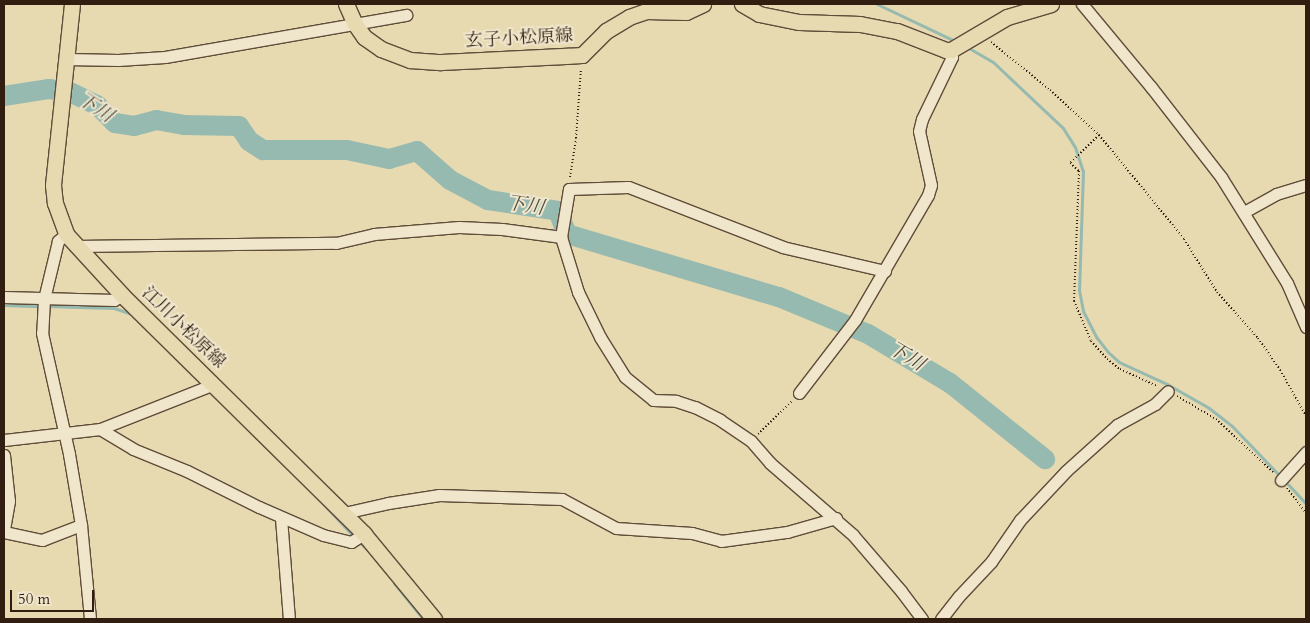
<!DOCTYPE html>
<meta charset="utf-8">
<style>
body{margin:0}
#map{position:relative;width:1310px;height:623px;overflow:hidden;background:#e7d9b0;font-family:Cardo,"Noto Serif JP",serif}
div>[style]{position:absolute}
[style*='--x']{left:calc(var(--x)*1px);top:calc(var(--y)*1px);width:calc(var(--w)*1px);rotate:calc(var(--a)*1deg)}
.stream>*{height:3px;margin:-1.5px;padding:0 1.5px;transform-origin:1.5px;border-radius:1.5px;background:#97bab0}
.river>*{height:20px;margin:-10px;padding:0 10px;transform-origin:10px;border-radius:10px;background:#97bab0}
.path>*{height:2px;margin-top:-1px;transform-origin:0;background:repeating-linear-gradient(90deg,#321d11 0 1px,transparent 0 3.5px)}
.roads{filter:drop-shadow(1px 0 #5f4c39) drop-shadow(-1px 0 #5f4c39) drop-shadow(0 1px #5f4c39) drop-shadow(0 -1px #5f4c39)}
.minor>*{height:11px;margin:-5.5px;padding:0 5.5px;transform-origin:5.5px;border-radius:5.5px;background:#efe6cc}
.major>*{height:15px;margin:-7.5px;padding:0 7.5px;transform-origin:7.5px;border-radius:7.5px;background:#e7d9b0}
span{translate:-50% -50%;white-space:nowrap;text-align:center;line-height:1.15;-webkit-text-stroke:4px #efe6cc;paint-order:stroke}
.street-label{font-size:18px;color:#321d11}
.water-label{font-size:19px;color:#504c41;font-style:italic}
.frame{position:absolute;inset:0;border:5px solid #321d11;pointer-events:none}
.scale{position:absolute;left:10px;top:590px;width:84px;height:22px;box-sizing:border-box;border:2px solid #321d11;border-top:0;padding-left:6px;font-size:15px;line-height:18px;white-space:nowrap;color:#321d11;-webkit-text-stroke:4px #efe6cc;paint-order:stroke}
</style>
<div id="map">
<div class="stream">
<div style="--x:877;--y:4;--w:86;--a:25.4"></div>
<div style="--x:967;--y:47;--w:30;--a:30"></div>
<div style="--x:993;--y:62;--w:96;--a:43.3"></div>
<div style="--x:1063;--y:128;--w:22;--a:58"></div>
<div style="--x:1075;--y:147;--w:25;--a:72"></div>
<div style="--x:1083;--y:171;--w:119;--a:91.9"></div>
<div style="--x:1079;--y:290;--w:21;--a:79"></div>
<div style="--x:1083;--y:311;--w:30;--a:63"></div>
<div style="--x:1097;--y:338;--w:18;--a:52"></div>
<div style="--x:1108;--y:352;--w:15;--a:42"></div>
<div style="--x:1119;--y:362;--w:53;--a:24.6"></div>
<div style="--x:1167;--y:384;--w:48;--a:29.7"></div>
<div style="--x:1209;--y:408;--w:29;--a:38"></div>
<div style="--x:1232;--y:426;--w:69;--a:46.2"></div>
<div style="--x:4;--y:305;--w:36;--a:2"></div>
<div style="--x:46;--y:306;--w:68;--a:1.7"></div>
<div style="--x:114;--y:308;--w:18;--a:19"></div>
<div style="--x:1284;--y:480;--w:33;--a:47"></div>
<div style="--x:319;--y:499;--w:52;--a:47.4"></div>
<div style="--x:358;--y:541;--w:19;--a:43"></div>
<div style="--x:394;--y:583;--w:46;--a:51.1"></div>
</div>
<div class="river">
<div style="--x:4;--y:96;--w:46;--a:-8.8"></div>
<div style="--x:49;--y:89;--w:21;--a:8"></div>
<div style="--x:70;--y:92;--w:30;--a:26"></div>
<div style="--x:97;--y:105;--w:25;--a:45"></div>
<div style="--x:115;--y:123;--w:19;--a:9"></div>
<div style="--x:134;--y:126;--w:23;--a:-15"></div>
<div style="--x:156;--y:120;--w:28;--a:10"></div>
<div style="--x:184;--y:125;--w:55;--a:1"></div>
<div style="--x:239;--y:126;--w:18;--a:56"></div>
<div style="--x:249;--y:141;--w:17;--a:33"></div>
<div style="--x:263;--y:150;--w:84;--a:0"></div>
<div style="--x:347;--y:150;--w:43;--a:12.1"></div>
<div style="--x:389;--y:159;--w:29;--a:-16"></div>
<div style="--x:417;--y:151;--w:44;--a:41.3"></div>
<div style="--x:450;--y:180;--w:43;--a:27.8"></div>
<div style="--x:488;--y:200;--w:71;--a:8.9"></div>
<div style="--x:558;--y:211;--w:25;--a:69"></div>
<div style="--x:567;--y:234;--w:221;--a:16.6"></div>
<div style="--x:779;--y:297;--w:96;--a:22.6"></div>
<div style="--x:868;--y:334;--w:96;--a:30.9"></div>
<div style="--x:950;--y:383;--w:122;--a:38.7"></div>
</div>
<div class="path">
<div style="--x:991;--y:42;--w:76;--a:39.1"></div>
<div style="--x:1050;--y:90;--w:67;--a:42.6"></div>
<div style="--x:1099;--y:135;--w:134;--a:50.7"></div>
<div style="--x:1184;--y:239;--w:62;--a:58.1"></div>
<div style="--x:1217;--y:292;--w:62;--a:48.3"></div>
<div style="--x:1258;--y:338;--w:39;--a:55"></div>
<div style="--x:1280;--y:370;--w:53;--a:60.5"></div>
<div style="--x:1099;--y:135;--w:40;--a:136"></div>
<div style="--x:1070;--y:163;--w:12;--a:42"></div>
<div style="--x:1079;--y:171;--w:130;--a:92.2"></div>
<div style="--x:1074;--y:301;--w:43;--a:67"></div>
<div style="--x:1091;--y:341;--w:24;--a:48"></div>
<div style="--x:1107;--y:359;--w:16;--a:38"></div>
<div style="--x:1120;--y:369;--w:41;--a:24.7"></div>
<div style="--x:570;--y:177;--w:39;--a:-81"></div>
<div style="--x:576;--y:138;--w:70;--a:-85.9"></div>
<div style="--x:1177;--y:396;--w:45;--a:30.5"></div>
<div style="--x:1216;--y:419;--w:78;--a:42.9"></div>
<div style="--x:758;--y:434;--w:47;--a:-44.1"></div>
<div style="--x:1287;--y:488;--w:31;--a:53"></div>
</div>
<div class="roads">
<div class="minor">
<div style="--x:1082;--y:4;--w:108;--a:50.3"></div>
<div style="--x:1151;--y:87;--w:114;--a:52.1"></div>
<div style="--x:1221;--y:177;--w:125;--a:58.1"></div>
<div style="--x:1287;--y:283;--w:48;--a:66.6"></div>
<div style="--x:66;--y:59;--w:52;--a:1.1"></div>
<div style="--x:118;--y:60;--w:47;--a:-3.7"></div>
<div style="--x:165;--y:57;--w:245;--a:-9.9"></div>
<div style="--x:1244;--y:212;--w:37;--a:-29"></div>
<div style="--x:1276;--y:194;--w:31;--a:-17"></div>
<div style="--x:66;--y:234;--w:11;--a:139"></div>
<div style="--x:58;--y:241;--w:60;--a:103.6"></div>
<div style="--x:44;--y:299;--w:34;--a:93"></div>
<div style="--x:42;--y:333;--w:124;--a:77.4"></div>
<div style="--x:69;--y:454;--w:72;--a:80.4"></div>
<div style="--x:81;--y:525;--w:94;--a:84.5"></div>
<div style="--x:75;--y:246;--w:261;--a:-0.7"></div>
<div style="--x:336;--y:243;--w:39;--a:-13"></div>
<div style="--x:374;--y:234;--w:85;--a:-4.7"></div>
<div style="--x:459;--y:227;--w:43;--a:2.7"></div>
<div style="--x:502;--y:229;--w:60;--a:7.7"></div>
<div style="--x:885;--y:271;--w:105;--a:-166.8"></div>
<div style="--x:783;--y:247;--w:166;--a:-158.8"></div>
<div style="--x:628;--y:187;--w:59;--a:178.1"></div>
<div style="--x:569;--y:189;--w:49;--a:99.5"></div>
<div style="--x:561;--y:237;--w:58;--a:72.8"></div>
<div style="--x:578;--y:292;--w:50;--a:63.9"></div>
<div style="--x:600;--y:337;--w:47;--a:58"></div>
<div style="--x:625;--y:377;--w:36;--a:39"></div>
<div style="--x:653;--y:400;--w:23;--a:2"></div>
<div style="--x:676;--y:401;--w:20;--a:18"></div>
<div style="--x:695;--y:407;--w:28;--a:27"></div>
<div style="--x:720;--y:420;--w:37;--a:34"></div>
<div style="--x:751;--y:441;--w:29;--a:49"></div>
<div style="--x:770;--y:463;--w:110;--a:40.9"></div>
<div style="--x:853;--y:535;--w:74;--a:49.4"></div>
<div style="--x:901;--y:591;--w:35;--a:53"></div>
<div style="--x:4;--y:297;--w:110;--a:1.6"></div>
<div style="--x:114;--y:300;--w:9;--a:-32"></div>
<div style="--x:799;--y:393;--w:92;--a:-52.5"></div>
<div style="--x:855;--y:320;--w:145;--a:-59.7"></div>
<div style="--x:928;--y:195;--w:10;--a:-73"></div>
<div style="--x:931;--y:185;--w:55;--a:-102.5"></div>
<div style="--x:919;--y:131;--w:12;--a:-76"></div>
<div style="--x:922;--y:119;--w:69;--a:-64.2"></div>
<div style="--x:952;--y:57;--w:7;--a:-98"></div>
<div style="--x:100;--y:429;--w:39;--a:31"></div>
<div style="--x:133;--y:449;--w:58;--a:22.2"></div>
<div style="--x:187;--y:471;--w:80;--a:26.6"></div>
<div style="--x:259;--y:507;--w:70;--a:23.6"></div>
<div style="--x:323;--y:535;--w:29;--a:14"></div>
<div style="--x:351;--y:542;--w:15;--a:-32"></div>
<div style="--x:4;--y:440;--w:97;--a:-6.5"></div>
<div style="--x:100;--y:429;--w:123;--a:-21.5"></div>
<div style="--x:4;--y:455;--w:46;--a:83.8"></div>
<div style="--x:9;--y:501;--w:29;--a:100"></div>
<div style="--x:1281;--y:480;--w:38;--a:-48"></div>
<div style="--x:344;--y:513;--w:45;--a:-12.8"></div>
<div style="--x:388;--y:503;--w:52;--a:-8.9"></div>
<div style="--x:439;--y:495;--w:123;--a:1.9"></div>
<div style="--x:562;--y:499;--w:61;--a:28.2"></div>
<div style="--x:616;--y:528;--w:76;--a:3.8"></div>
<div style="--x:692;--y:533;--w:30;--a:15"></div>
<div style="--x:721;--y:541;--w:67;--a:-7.8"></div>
<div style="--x:787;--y:532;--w:51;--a:-15.9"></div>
<div style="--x:281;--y:518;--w:101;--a:85.5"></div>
<div style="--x:4;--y:532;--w:39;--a:12"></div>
<div style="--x:42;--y:540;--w:42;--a:-21"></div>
<div style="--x:941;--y:619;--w:29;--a:-52"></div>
<div style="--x:959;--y:596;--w:47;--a:-46.7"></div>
<div style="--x:991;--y:562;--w:51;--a:-55.4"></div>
<div style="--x:1020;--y:520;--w:67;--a:-46.8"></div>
<div style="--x:1066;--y:471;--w:69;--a:-42"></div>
<div style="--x:1117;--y:425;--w:43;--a:-28.9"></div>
<div style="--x:1155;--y:404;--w:18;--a:-45"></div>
</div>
<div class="major">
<div style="--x:72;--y:4;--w:182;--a:96"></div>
<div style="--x:53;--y:185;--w:18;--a:84"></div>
<div style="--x:55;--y:203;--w:33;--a:70"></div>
<div style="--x:66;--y:234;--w:83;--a:47.4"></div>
<div style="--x:122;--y:295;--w:340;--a:44.6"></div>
<div style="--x:364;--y:534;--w:110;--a:50.5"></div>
<div style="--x:346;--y:4;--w:22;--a:66"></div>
<div style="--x:355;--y:24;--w:16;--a:55"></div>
<div style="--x:364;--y:37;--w:21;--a:35"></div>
<div style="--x:381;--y:49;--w:31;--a:21"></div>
<div style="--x:410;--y:60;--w:31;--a:4"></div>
<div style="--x:441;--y:62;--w:141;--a:-2.8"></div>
<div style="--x:582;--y:55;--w:34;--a:-45"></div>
<div style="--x:606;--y:31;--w:27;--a:-31"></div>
<div style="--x:629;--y:17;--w:18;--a:-19"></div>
<div style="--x:646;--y:11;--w:40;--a:1.4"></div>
<div style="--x:686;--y:12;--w:19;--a:-25"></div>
<div style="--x:742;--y:4;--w:20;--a:30"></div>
<div style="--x:759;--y:14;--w:41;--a:11.3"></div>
<div style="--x:799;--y:22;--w:61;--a:1.9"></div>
<div style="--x:860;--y:24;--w:38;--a:11"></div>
<div style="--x:897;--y:31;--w:53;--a:21.2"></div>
<div style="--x:946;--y:50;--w:5;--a:0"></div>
<div style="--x:951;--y:50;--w:65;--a:-30.5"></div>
<div style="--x:1007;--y:17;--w:46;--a:-16.5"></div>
</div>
</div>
<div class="street-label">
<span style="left:519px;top:39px;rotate:-3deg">玄子小松原線</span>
<span style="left:183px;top:328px;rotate:44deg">江川小松原線</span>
</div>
<div class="water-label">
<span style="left:95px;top:108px;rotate:33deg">下川</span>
<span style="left:525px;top:206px;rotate:9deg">下川</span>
<span style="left:906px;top:357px;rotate:31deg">下川</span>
</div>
<div class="frame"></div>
<div class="scale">50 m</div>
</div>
